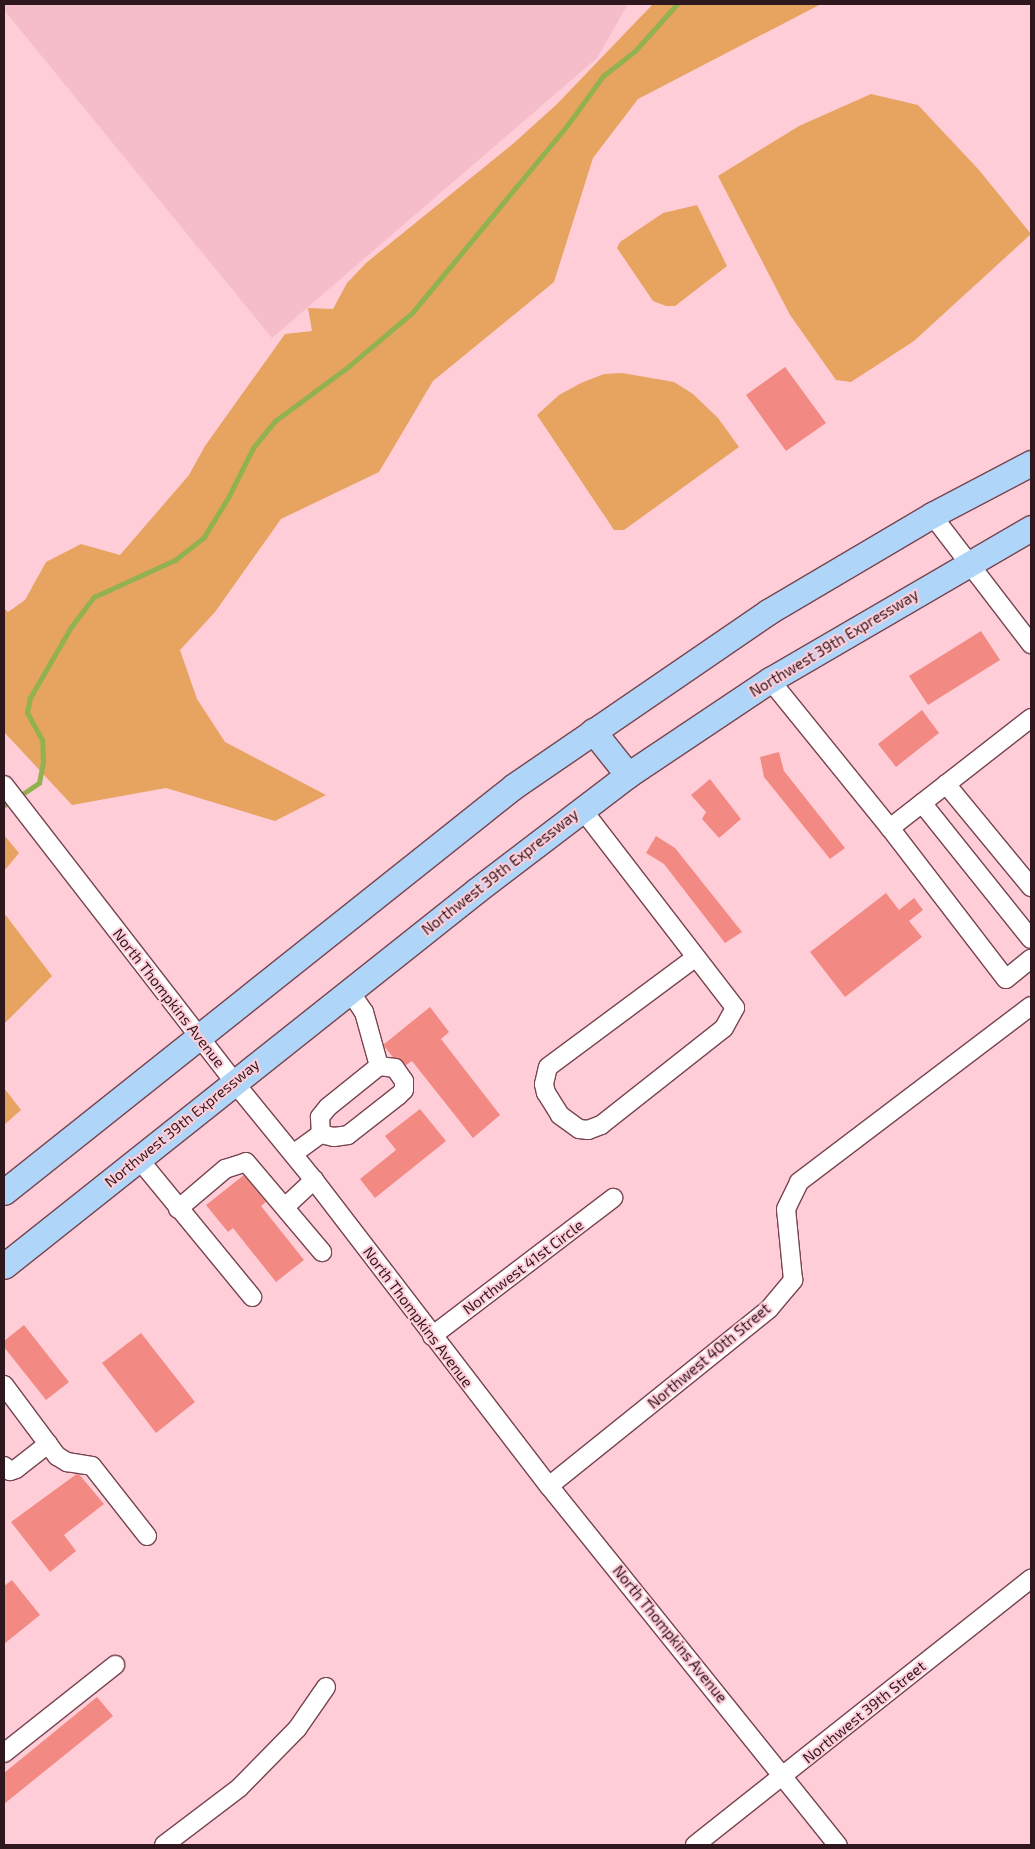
<!DOCTYPE html>
<style>
body{margin:0}
#map{position:relative;width:1035px;height:1849px;overflow:hidden;background:#ffcdd8;font-family:"Exo 2",sans-serif}
div>[style]{position:absolute}
[style*='--x']{left:calc(var(--x)*1px);top:calc(var(--y)*1px);width:calc(var(--w)*1px);rotate:calc(var(--a)*1deg)}
.built>*{inset:0;background:#f4bdc9}
.green>*{inset:0;background:#e7a360}
.stream>*{height:4.5px;margin:-2.25px;padding:0 2.25px;transform-origin:2.25px;border-radius:2.25px;background:#92b150}
.building>*{inset:0;background:#f28a83}
.roads{filter:drop-shadow(1px 0 #774450) drop-shadow(-1px 0 #774450) drop-shadow(0 1px #774450) drop-shadow(0 -1px #774450)}
.minor>*{height:18px;margin:-9px;padding:0 9px;transform-origin:9px;border-radius:9px;background:#fff}
.highway>*{height:25px;margin:-12.5px;padding:0 12.5px;transform-origin:12.5px;border-radius:12.5px;background:#afd6f9}
span{translate:-50% -50%;white-space:nowrap;text-align:center;line-height:1.15;-webkit-text-stroke:4px #ffcdd8;paint-order:stroke}
.street-label{font-size:15px;color:#2e181d}
.frame{position:absolute;inset:0;border:5px solid #2e181d;pointer-events:none}
</style>
<div id="map">
<div class="built">
<div style="clip-path:polygon(4px 4px,628px 4px,597px 58px,272px 338px,4px 10px)"></div>
</div>
<div class="green">
<div style="clip-path:polygon(653px 4px,821px 4px,638px 99px,593px 158px,554px 282px,433px 381px,379px 472px,281px 519px,215px 612px,180px 650px,197px 699px,225px 742px,326px 795px,275px 821px,166px 788px,72px 805px,4px 732px,4px 608px,8px 612px,25px 600px,46px 562px,81px 544px,120px 555px,189px 475px,205px 446px,285px 334px,312px 331px,308px 308px,333px 309px,347px 283px,366px 263px,514px 143px,557px 104px)"></div>
<div style="clip-path:polygon(871px 94px,918px 105px,979px 170px,1031px 234px,914px 341px,851px 382px,836px 380px,790px 315px,718px 176px,799px 126px)"></div>
<div style="clip-path:polygon(697px 205px,727px 266px,675px 306px,666px 306px,653px 301px,617px 248px,620px 242px,663px 213px)"></div>
<div style="clip-path:polygon(622px 373px,674px 382px,693px 394px,718px 418px,739px 447px,624px 530px,614px 530px,537px 415px,559px 395px,581px 383px,604px 374px)"></div>
<div style="clip-path:polygon(4px 835px,19px 853px,4px 871px)"></div>
<div style="clip-path:polygon(4px 913px,52px 976px,4px 1024px)"></div>
<div style="clip-path:polygon(4px 1088px,21px 1110px,4px 1125px)"></div>
</div>
<div class="stream">
<div style="--x:24;--y:793;--w:18;--a:-34"></div>
<div style="--x:39;--y:783;--w:20;--a:-79"></div>
<div style="--x:43;--y:763;--w:23;--a:-92"></div>
<div style="--x:42;--y:740;--w:31;--a:-119"></div>
<div style="--x:27;--y:713;--w:15;--a:-79"></div>
<div style="--x:30;--y:698;--w:82;--a:-60"></div>
<div style="--x:71;--y:627;--w:38;--a:-53"></div>
<div style="--x:94;--y:597;--w:89;--a:-24.6"></div>
<div style="--x:175;--y:560;--w:37;--a:-38"></div>
<div style="--x:204;--y:537;--w:48;--a:-58.6"></div>
<div style="--x:229;--y:496;--w:54;--a:-63.4"></div>
<div style="--x:253;--y:448;--w:35;--a:-51"></div>
<div style="--x:275;--y:421;--w:91;--a:-36.5"></div>
<div style="--x:348;--y:367;--w:84;--a:-40.2"></div>
<div style="--x:412;--y:313;--w:246;--a:-50.4"></div>
<div style="--x:569;--y:123;--w:58;--a:-54.1"></div>
<div style="--x:603;--y:76;--w:41;--a:-38"></div>
<div style="--x:635;--y:51;--w:63;--a:-48.2"></div>
<div style="--x:4;--y:805;--w:3;--a:-18"></div>
</div>
<div class="building">
<div style="clip-path:polygon(785px 367px,826px 423px,786px 451px,746px 395px)"></div>
<div style="clip-path:polygon(981px 631px,1000px 660px,928px 705px,909px 676px)"></div>
<div style="clip-path:polygon(922px 710px,939px 733px,896px 767px,878px 744px)"></div>
<div style="clip-path:polygon(779px 752px,784px 771px,845px 848px,830px 859px,764px 777px,760px 757px)"></div>
<div style="clip-path:polygon(710px 779px,741px 819px,719px 838px,702px 819px,706px 812px,691px 795px)"></div>
<div style="clip-path:polygon(656px 836px,675px 848px,742px 932px,725px 943px,664px 864px,646px 853px)"></div>
<div style="clip-path:polygon(886px 893px,899px 910px,914px 898px,923px 910px,909px 921px,922px 937px,845px 997px,810px 952px)"></div>
<div style="clip-path:polygon(430px 1007px,449px 1032px,441px 1039px,500px 1115px,473px 1138px,412px 1061px,402px 1068px,383px 1045px)"></div>
<div style="clip-path:polygon(420px 1109px,446px 1141px,375px 1198px,360px 1179px,396px 1150px,385px 1136px)"></div>
<div style="clip-path:polygon(244px 1175px,266px 1202px,261px 1206px,304px 1260px,276px 1282px,233px 1228px,228px 1232px,206px 1205px)"></div>
<div style="clip-path:polygon(24px 1325px,69px 1382px,46px 1400px,4px 1347px,4px 1341px)"></div>
<div style="clip-path:polygon(141px 1333px,195px 1402px,156px 1433px,102px 1363px)"></div>
<div style="clip-path:polygon(78px 1473px,104px 1504px,64px 1535px,76px 1551px,50px 1572px,11px 1522px)"></div>
<div style="clip-path:polygon(12px 1580px,40px 1615px,4px 1644px,4px 1586px)"></div>
<div style="clip-path:polygon(97px 1697px,113px 1716px,4px 1804px,4px 1773px)"></div>
</div>
<div class="roads">
<div class="minor">
<div style="--x:932;--y:515;--w:163;--a:52.5"></div>
<div style="--x:770;--y:680;--w:191;--a:51"></div>
<div style="--x:1031;--y:718;--w:179;--a:142"></div>
<div style="--x:890;--y:828;--w:190;--a:52.5"></div>
<div style="--x:1006;--y:979;--w:32;--a:-39"></div>
<div style="--x:946;--y:784;--w:134;--a:50.5"></div>
<div style="--x:4;--y:785;--w:376;--a:52.2"></div>
<div style="--x:234;--y:1082;--w:127;--a:50.8"></div>
<div style="--x:314;--y:1180;--w:386;--a:52.5"></div>
<div style="--x:549;--y:1486;--w:461;--a:51.2"></div>
<div style="--x:922;--y:803;--w:174;--a:51.3"></div>
<div style="--x:582;--y:809;--w:251;--a:52.4"></div>
<div style="--x:735;--y:1008;--w:23;--a:119"></div>
<div style="--x:724;--y:1028;--w:157;--a:141.7"></div>
<div style="--x:601;--y:1125;--w:14;--a:159"></div>
<div style="--x:588;--y:1130;--w:9;--a:-174"></div>
<div style="--x:579;--y:1129;--w:24;--a:-144"></div>
<div style="--x:560;--y:1115;--w:26;--a:-122"></div>
<div style="--x:546;--y:1093;--w:9;--a:-103"></div>
<div style="--x:544;--y:1084;--w:17;--a:-77"></div>
<div style="--x:548;--y:1067;--w:183;--a:-36.6"></div>
<div style="--x:349;--y:990;--w:27;--a:56"></div>
<div style="--x:364;--y:1012;--w:56;--a:74.5"></div>
<div style="--x:293;--y:1154;--w:34;--a:-36"></div>
<div style="--x:321;--y:1134;--w:13;--a:13"></div>
<div style="--x:334;--y:1137;--w:14;--a:-8"></div>
<div style="--x:348;--y:1135;--w:63;--a:-38"></div>
<div style="--x:398;--y:1096;--w:8;--a:-45"></div>
<div style="--x:404;--y:1090;--w:9;--a:-90"></div>
<div style="--x:404;--y:1081;--w:16;--a:-125"></div>
<div style="--x:395;--y:1068;--w:16;--a:-173"></div>
<div style="--x:379;--y:1066;--w:65;--a:141.2"></div>
<div style="--x:328;--y:1107;--w:13;--a:129"></div>
<div style="--x:320;--y:1117;--w:17;--a:87"></div>
<div style="--x:138;--y:1158;--w:180;--a:50.6"></div>
<div style="--x:285;--y:1207;--w:40;--a:-43"></div>
<div style="--x:178;--y:1209;--w:62;--a:-40.4"></div>
<div style="--x:225;--y:1169;--w:22;--a:-18"></div>
<div style="--x:246;--y:1162;--w:118;--a:49.8"></div>
<div style="--x:432;--y:1336;--w:228;--a:-37.3"></div>
<div style="--x:4;--y:1385;--w:89;--a:53.3"></div>
<div style="--x:57;--y:1456;--w:12;--a:31"></div>
<div style="--x:67;--y:1462;--w:25;--a:9"></div>
<div style="--x:92;--y:1466;--w:89;--a:51.8"></div>
<div style="--x:4;--y:1466;--w:8;--a:40"></div>
<div style="--x:10;--y:1471;--w:6;--a:-18"></div>
<div style="--x:16;--y:1469;--w:41;--a:-38"></div>
<div style="--x:549;--y:1486;--w:282;--a:-38.8"></div>
<div style="--x:769;--y:1309;--w:38;--a:-50"></div>
<div style="--x:793;--y:1280;--w:71;--a:-95.6"></div>
<div style="--x:786;--y:1209;--w:30;--a:-64"></div>
<div style="--x:799;--y:1182;--w:291;--a:-37.2"></div>
<div style="--x:4;--y:1753;--w:142;--a:-38.4"></div>
<div style="--x:164;--y:1845;--w:94;--a:-37.2"></div>
<div style="--x:239;--y:1788;--w:83;--a:-45.5"></div>
<div style="--x:297;--y:1729;--w:51;--a:-55.4"></div>
<div style="--x:695;--y:1845;--w:429;--a:-38.4"></div>
</div>
<div class="highway">
<div style="--x:593;--y:731;--w:56;--a:51.5"></div>
<div style="--x:4;--y:1192;--w:652;--a:-38.52"></div>
<div style="--x:514;--y:786;--w:308;--a:-34.4"></div>
<div style="--x:768;--y:612;--w:191;--a:-30.6"></div>
<div style="--x:932;--y:515;--w:112;--a:-27.7"></div>
<div style="--x:4;--y:1266;--w:604;--a:-38.48"></div>
<div style="--x:477;--y:890;--w:190;--a:-37.3"></div>
<div style="--x:628;--y:775;--w:171;--a:-33.8"></div>
<div style="--x:770;--y:680;--w:302;--a:-30.2"></div>
</div>
</div>
<div class="street-label">
<span style="left:834px;top:643px;rotate:-31deg">Northwest 39th Expressway</span>
<span style="left:500px;top:872px;rotate:-38deg">Northwest 39th Expressway</span>
<span style="left:169px;top:998px;rotate:52deg">North Thompkins Avenue</span>
<span style="left:182px;top:1123px;rotate:-39deg">Northwest 39th Expressway</span>
<span style="left:523px;top:1267px;rotate:-37deg">Northwest 41st Circle</span>
<span style="left:418px;top:1317px;rotate:53deg">North Thompkins Avenue</span>
<span style="left:709px;top:1356px;rotate:-40deg">Northwest 40th Street</span>
<span style="left:670px;top:1634px;rotate:51deg">North Thompkins Avenue</span>
<span style="left:864px;top:1712px;rotate:-39deg">Northwest 39th Street</span>
</div>
<div class="frame"></div>
</div>
